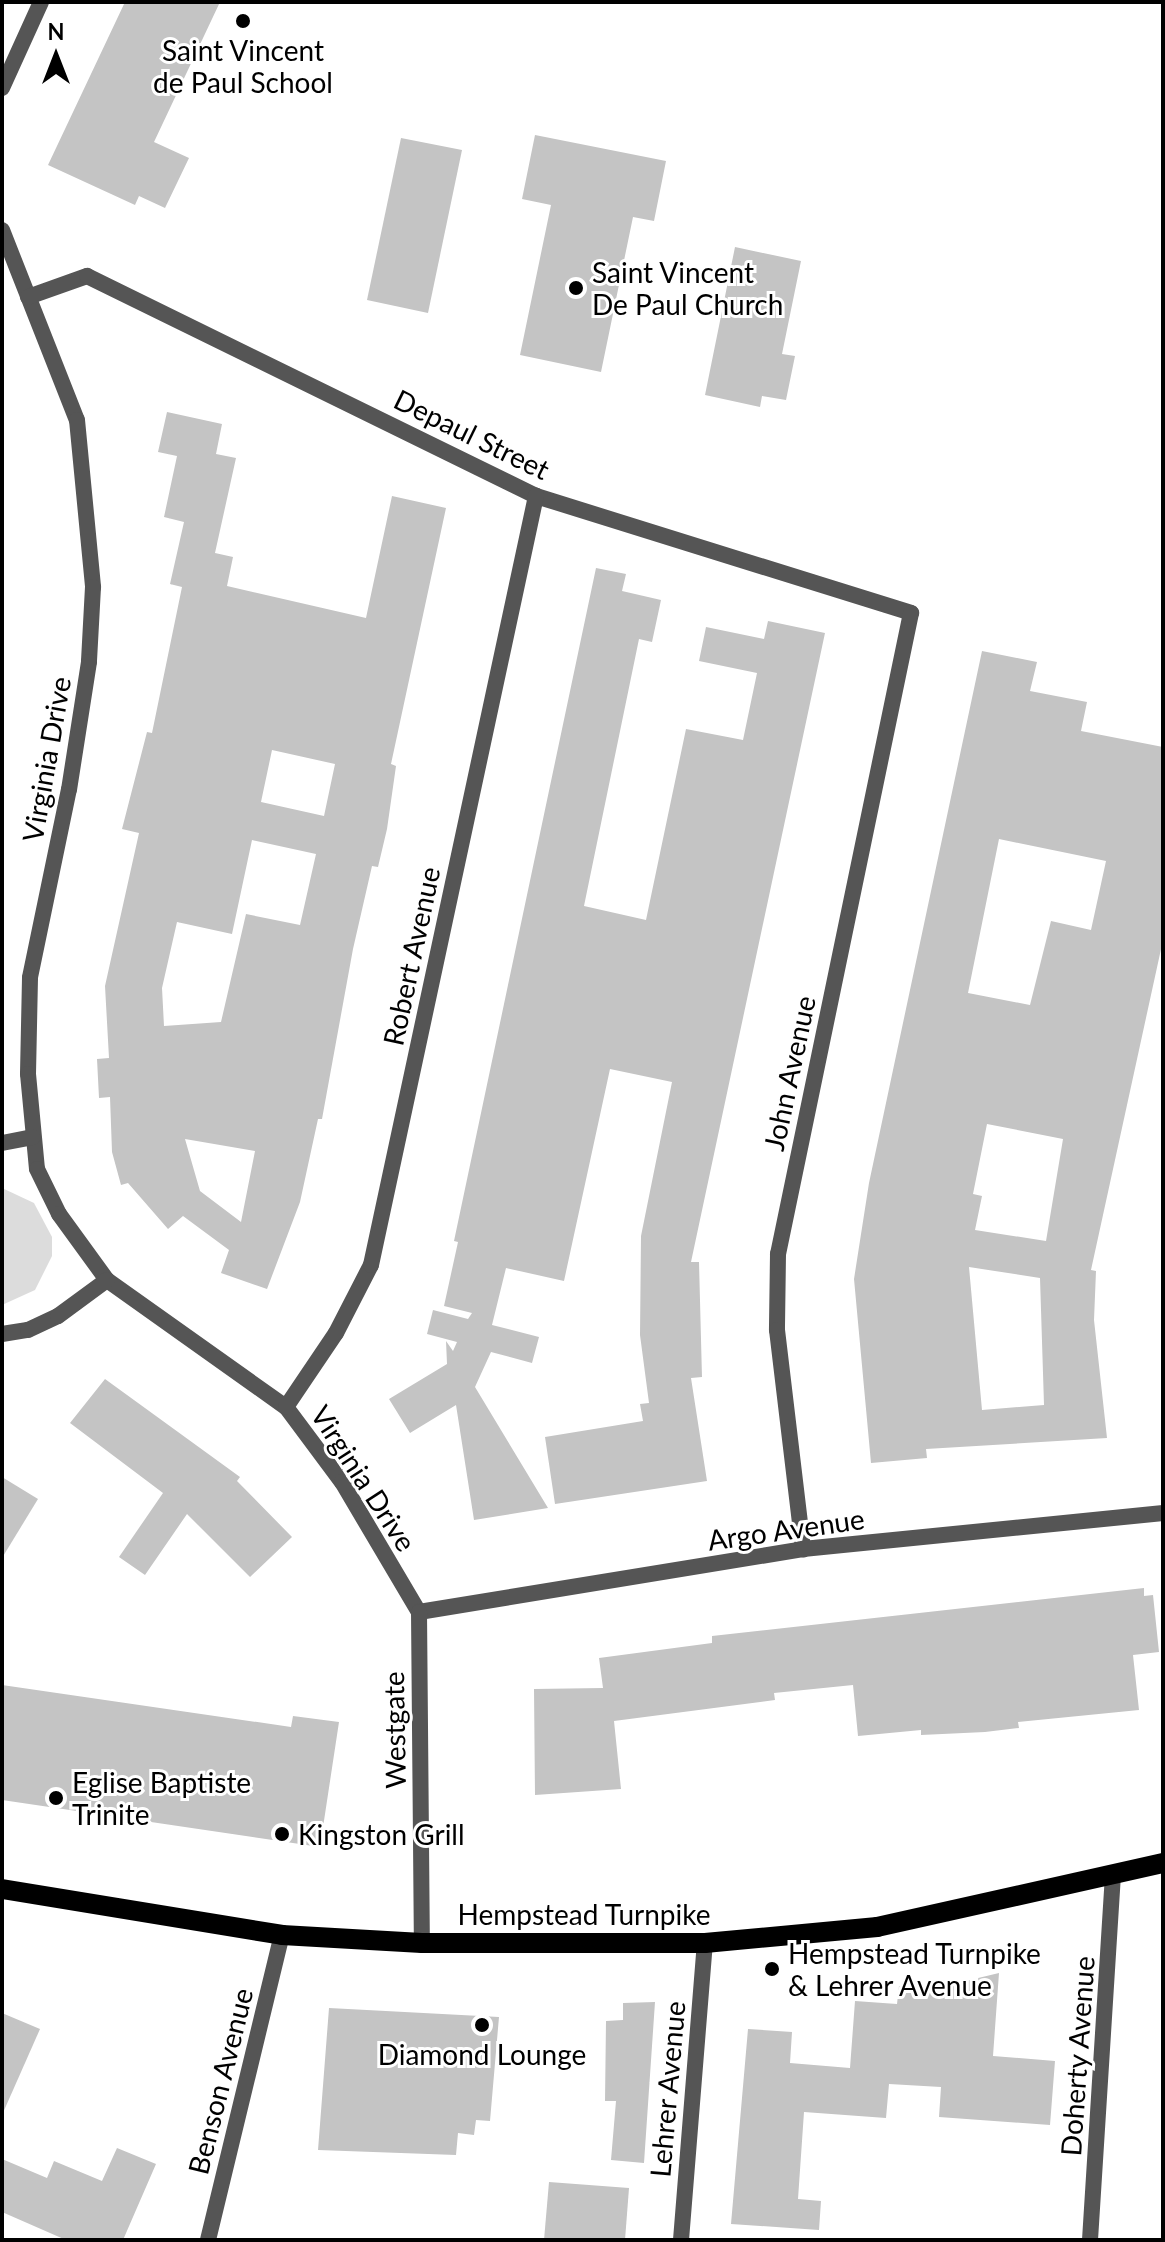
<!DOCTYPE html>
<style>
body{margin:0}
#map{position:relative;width:1165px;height:2242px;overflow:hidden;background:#fff;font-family:Lato,sans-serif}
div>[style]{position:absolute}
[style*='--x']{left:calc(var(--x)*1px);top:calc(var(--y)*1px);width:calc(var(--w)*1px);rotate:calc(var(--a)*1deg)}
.green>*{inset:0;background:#dcdcdc}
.building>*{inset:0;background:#c4c4c4}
.street>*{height:16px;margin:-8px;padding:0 8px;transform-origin:8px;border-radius:8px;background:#555}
.primary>*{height:20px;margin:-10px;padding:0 10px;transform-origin:10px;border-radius:10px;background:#000}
.dots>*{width:22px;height:22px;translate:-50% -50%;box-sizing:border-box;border:4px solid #fff;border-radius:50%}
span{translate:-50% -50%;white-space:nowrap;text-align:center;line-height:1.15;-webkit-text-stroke:6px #fff;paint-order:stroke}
.poi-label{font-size:28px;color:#000}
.left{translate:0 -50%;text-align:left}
.street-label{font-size:28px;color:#000}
.frame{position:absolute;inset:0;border:4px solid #000;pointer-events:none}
.north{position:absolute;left:16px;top:16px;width:80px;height:80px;-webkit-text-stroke:6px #fff;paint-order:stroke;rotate:0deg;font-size:22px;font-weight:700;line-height:32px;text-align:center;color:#000}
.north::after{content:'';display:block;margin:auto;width:28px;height:36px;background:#000;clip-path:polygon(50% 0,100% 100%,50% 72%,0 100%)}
</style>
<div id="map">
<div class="green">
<div style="clip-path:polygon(2px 1188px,34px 1203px,52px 1237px,52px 1256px,35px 1290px,2px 1305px)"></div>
</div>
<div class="building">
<div style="clip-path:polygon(125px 2px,220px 2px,154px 142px,189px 158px,165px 208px,139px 196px,135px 205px,48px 165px)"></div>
<div style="clip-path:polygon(535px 135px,666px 161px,654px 221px,633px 217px,601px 372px,520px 355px,551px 205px,522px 199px)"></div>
<div style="clip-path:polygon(401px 138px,462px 150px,428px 313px,367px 300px)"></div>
<div style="clip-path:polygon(735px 247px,801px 261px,782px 354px,795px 356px,786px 400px,762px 396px,760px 407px,705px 395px)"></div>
<div style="clip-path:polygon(evenodd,167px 412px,222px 424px,216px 454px,236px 458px,215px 553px,233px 557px,227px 586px,366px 618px,392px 496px,446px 508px,391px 764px,396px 766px,387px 829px,378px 867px,372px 866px,353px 949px,322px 1119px,318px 1119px,300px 1202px,267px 1289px,221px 1273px,229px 1250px,183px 1216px,168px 1229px,128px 1183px,121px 1185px,112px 1152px,110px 1097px,99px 1098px,97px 1059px,109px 1058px,105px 986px,139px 833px,122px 829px,147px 732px,152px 733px,182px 587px,170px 584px,184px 522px,164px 517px,177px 456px,158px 452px,167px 412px,272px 750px,335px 764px,324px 816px,261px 802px,272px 750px,167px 412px,252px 840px,316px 854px,300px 925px,246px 914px,221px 1022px,164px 1026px,162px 988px,177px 922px,232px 934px,252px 840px,167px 412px,185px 1139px,255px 1151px,241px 1222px,200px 1191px,185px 1139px)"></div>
<div style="clip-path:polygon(596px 568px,626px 574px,622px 591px,661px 600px,652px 642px,639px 639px,584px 906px,646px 920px,686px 729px,743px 740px,757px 673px,699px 661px,706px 627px,764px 639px,768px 621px,825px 633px,691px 1262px,699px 1262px,702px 1377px,691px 1378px,707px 1481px,555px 1504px,545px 1437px,643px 1421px,640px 1404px,649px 1403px,640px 1335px,641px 1236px,672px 1082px,610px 1069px,564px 1281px,506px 1268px,492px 1325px,539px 1337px,532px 1363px,491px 1352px,475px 1387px,548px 1508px,474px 1520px,456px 1405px,410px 1433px,389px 1399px,447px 1364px,446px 1341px,453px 1351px,457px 1342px,427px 1334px,433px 1310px,468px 1319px,472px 1313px,444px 1306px,458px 1242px,454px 1241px)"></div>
<div style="clip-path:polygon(evenodd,982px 651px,1037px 662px,1030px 691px,1087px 702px,1081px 731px,1163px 747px,1163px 940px,1091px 1270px,1096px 1271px,1094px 1320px,1107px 1438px,926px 1449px,927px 1458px,871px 1463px,854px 1279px,869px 1183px,982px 651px,999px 839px,1106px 861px,1091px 930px,1051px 921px,1030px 1005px,968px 993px,999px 839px,982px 651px,987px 1124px,1063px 1139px,1046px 1241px,975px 1230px,982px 1196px,973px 1194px,987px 1124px,982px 651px,969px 1267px,1040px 1278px,1044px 1405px,982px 1410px,969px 1267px)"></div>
<div style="clip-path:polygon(105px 1379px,240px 1477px,237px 1481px,292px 1537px,250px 1577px,187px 1514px,145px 1575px,119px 1557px,163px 1493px,70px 1423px)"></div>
<div style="clip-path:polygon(2px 1477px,38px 1499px,2px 1558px)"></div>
<div style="clip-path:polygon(1144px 1588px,1144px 1596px,1153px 1595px,1159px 1652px,1133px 1655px,1139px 1710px,1018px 1722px,1019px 1728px,985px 1732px,921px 1735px,921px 1730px,858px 1736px,853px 1685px,774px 1693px,775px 1700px,614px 1721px,621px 1789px,535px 1795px,534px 1689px,603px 1688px,599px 1658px,712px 1643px,712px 1636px)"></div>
<div style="clip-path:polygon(2px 1685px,291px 1727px,293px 1716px,339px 1722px,320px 1847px,2px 1800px)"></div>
<div style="clip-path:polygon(999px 1973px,993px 2056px,1055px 2061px,1050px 2125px,939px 2117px,941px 2087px,889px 2084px,886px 2118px,804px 2112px,798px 2199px,821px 2201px,819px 2230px,731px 2224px,748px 2029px,792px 2032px,790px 2063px,850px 2068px,855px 2001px,897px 2004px,899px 1986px,949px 1985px)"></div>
<div style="clip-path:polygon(655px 2002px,644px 2163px,611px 2160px,616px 2101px,605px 2101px,606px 2021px,623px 2020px,623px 2003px)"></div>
<div style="clip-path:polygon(329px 2008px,499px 2017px,490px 2121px,476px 2120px,474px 2135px,458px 2133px,456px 2155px,318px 2150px)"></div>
<div style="clip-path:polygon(2px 2013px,40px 2029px,2px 2115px)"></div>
<div style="clip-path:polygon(117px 2148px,156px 2164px,123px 2240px,66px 2240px,2px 2212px,2px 2159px,47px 2178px,54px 2161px,102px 2181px)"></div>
<div style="clip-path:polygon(549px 2182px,629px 2188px,625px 2240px,544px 2240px)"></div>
</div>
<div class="street">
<div style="--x:2;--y:88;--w:94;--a:-65.6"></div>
<div style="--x:2;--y:230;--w:204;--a:68.5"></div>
<div style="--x:77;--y:420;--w:168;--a:84.5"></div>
<div style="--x:93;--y:587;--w:75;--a:93.1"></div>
<div style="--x:89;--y:662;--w:129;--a:98.9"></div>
<div style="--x:69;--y:789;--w:193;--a:101.7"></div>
<div style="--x:30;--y:978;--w:96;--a:91.2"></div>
<div style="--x:28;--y:1074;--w:95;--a:84.6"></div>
<div style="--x:37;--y:1169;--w:50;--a:63.9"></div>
<div style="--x:59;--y:1214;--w:82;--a:54"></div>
<div style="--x:107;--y:1280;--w:219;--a:35.4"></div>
<div style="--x:286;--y:1407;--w:94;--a:53.3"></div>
<div style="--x:342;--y:1482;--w:151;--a:59.4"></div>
<div style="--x:28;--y:297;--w:63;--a:-19.6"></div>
<div style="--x:87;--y:276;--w:500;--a:26.1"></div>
<div style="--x:536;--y:496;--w:393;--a:17.3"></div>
<div style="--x:911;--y:613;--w:655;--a:101.72"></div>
<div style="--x:778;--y:1254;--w:76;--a:90.8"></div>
<div style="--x:777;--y:1330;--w:221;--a:83.2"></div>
<div style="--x:2;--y:1143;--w:31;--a:-11"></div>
<div style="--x:2;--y:1334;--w:26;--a:-9"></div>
<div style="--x:28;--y:1330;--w:33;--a:-25"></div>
<div style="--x:58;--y:1316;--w:61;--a:-36.3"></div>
<div style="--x:286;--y:1407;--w:89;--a:-56"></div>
<div style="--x:336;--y:1333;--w:76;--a:-62.8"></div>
<div style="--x:371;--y:1265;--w:787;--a:-77.89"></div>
<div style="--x:419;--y:1612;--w:389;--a:-9.3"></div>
<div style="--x:803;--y:1549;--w:362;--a:-5.7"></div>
<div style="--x:419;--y:1612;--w:331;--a:89.5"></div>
<div style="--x:208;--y:2240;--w:314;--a:-76.4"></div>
<div style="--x:681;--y:2240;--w:298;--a:-85.4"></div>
<div style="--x:1090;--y:2240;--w:367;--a:-86.4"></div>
</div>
<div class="primary">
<div style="--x:2;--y:1889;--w:284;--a:9.3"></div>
<div style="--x:282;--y:1935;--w:140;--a:3.3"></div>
<div style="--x:422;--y:1943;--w:283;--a:0"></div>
<div style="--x:705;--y:1943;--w:173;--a:-5.3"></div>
<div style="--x:877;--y:1927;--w:293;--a:-12.6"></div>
</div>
<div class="dots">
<div style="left:243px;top:21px;background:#000"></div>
<div style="left:576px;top:288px;background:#000"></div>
<div style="left:56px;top:1798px;background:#000"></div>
<div style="left:282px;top:1834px;background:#000"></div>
<div style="left:772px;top:1969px;background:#000"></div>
<div style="left:482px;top:2025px;background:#000"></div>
</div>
<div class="poi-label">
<span style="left:243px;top:66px">Saint Vincent<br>de Paul School</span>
<span class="left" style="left:592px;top:288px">Saint Vincent<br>De Paul Church</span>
<span class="left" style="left:72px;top:1798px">Eglise Baptiste<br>Trinite</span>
<span class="left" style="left:298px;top:1834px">Kingston Grill</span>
<span class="left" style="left:788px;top:1969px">Hempstead Turnpike<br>&amp; Lehrer Avenue</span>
<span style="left:482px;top:2054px">Diamond Lounge</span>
</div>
<div class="street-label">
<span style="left:472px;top:434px;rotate:26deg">Depaul Street</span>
<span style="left:46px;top:759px;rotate:-80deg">Virginia Drive</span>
<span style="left:411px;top:956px;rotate:-78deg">Robert Avenue</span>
<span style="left:789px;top:1073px;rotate:-78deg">John Avenue</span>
<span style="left:364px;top:1478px;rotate:57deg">Virginia Drive</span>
<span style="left:786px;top:1529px;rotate:-8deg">Argo Avenue</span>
<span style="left:394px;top:1730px;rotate:-91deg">Westgate</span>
<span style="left:584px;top:1914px">Hempstead Turnpike</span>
<span style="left:1077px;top:2056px;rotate:-86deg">Doherty Avenue</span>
<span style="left:220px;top:2081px;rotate:-76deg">Benson Avenue</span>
<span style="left:667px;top:2089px;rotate:-85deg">Lehrer Avenue</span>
</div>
<div class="frame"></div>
<div class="north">N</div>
</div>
